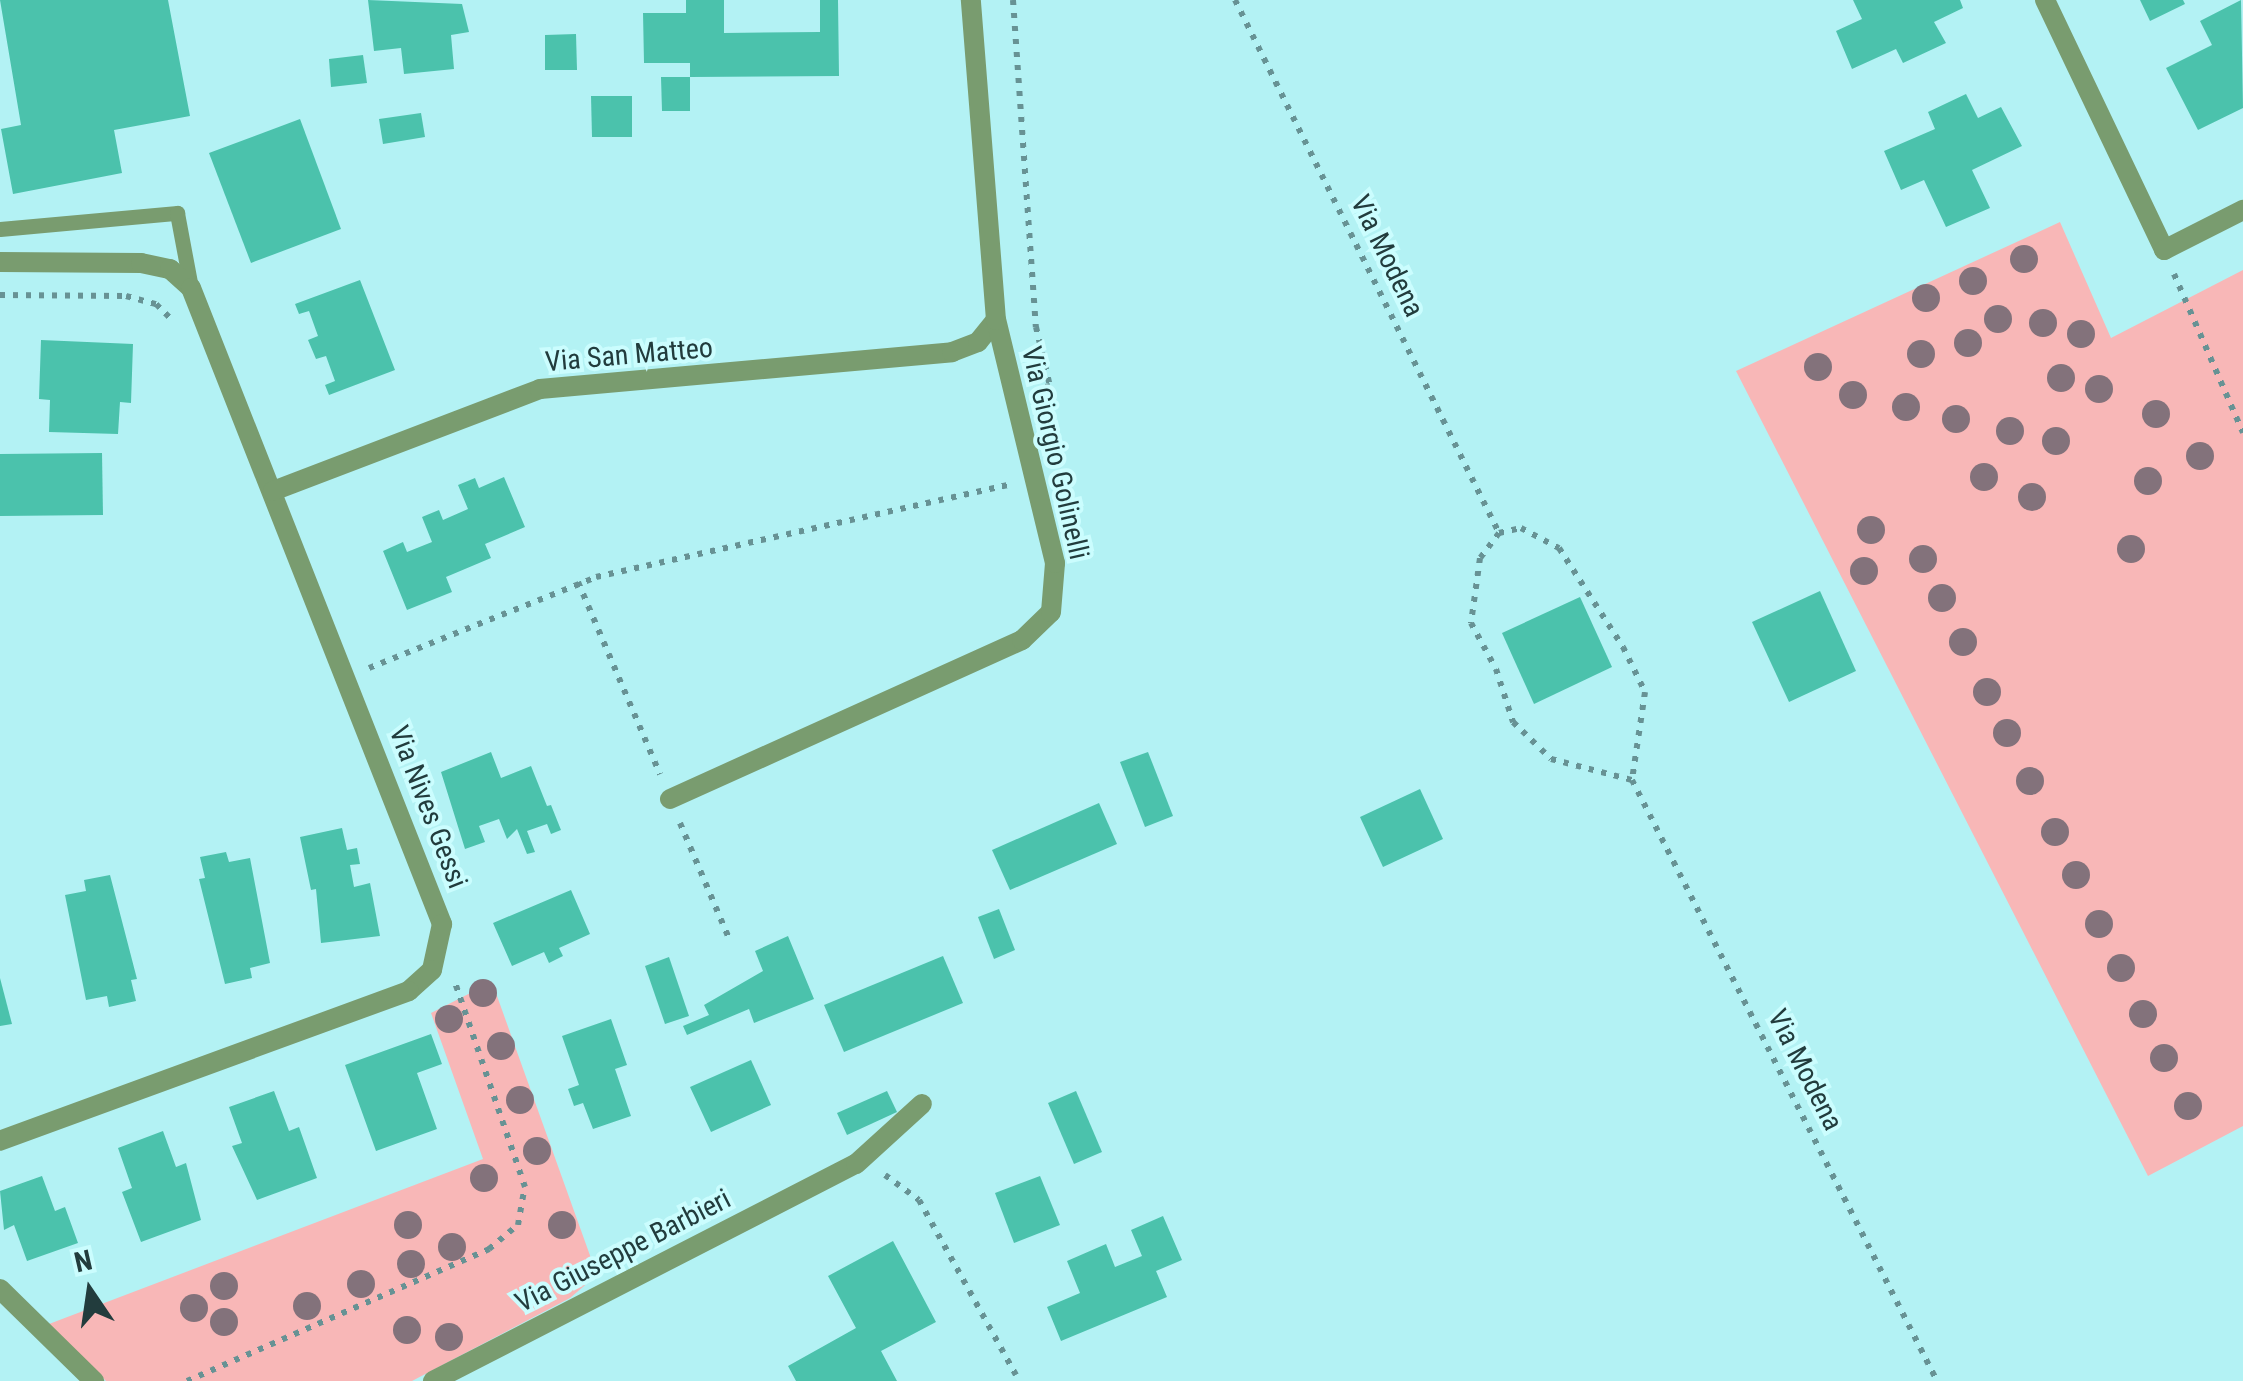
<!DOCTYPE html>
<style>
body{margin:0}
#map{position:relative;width:2243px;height:1381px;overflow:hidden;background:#b3f2f4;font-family:"Roboto Condensed",sans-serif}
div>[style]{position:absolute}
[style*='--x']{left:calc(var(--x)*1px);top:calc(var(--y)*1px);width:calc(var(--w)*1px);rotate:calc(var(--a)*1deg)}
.green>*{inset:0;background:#f8b7b7}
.building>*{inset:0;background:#4bc2ac}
.path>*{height:6px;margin-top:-3px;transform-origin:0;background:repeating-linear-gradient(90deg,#679294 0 5px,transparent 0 13px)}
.lane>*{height:15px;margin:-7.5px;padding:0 7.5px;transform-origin:7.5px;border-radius:7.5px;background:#799c6f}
.street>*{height:20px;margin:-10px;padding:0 10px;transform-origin:10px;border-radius:10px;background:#799c6f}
.trees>*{width:28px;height:28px;margin:-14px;border-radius:50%;background:#83727b}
span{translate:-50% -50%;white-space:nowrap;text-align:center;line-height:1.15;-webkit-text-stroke:8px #cbfdfe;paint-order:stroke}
.street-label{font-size:28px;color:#223c3d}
.north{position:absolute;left:40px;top:1241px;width:100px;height:100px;-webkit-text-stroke:8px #cbfdfe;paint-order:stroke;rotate:347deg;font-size:28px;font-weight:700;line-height:40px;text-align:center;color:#223c3d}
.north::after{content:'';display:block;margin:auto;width:35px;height:45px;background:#223c3d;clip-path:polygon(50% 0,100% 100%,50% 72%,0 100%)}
</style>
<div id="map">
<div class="green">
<div style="clip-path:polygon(2060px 222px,2111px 338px,2243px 270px,2243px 1126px,2148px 1176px,1736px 371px)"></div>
<div style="clip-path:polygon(492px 982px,597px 1275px,570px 1298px,412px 1381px,106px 1381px,49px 1324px,483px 1159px,431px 1013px)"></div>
</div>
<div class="building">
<div style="clip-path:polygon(0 0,168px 0,190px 116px,114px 130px,122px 173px,13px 194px,1px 129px,21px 125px)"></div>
<div style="clip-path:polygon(368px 0,462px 4px,469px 32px,451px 35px,454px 69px,404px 74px,401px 48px,374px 51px)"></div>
<div style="clip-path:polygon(686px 0,724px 0,724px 33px,820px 32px,820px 0,838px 0,839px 76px,690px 77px,690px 63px,644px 63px,643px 13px,686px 13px)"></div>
<div style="clip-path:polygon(1853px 0,1960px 0,1963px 8px,1934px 22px,1946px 43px,1903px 63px,1896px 49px,1852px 69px,1836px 31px,1862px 19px)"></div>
<div style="clip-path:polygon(2140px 0,2183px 0,2185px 4px,2150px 21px)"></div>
<div style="clip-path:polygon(2241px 0,2243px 108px,2198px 130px,2166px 68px,2212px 45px,2200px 21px)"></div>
<div style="clip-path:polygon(576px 34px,577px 70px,545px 70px,545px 35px)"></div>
<div style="clip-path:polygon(363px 55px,367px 83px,331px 87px,329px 59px)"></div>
<div style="clip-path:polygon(661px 77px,690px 77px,690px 111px,662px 111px)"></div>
<div style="clip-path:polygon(1966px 94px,1978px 118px,2001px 107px,2022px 146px,1972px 170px,1990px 208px,1946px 227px,1924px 180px,1901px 190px,1884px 151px,1935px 129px,1928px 112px)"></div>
<div style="clip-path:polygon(591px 96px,632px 96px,632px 137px,592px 137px)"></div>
<div style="clip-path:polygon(421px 113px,425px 137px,383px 144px,379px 119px)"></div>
<div style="clip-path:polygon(300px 119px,341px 229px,251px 263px,209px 153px)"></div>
<div style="clip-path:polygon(360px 280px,395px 370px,329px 395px,325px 385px,335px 381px,326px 356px,316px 359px,308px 340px,318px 336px,309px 311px,299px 314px,295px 304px)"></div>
<div style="clip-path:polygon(41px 340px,133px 344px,131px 403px,120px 402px,118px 434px,49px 432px,50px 400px,39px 399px)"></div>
<div style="clip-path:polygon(102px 453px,103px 515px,0 516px,0 454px)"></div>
<div style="clip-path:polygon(504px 477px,525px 527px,485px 544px,491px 558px,446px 577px,452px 592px,407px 610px,383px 551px,403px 542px,407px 552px,432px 542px,422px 517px,439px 510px,443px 520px,468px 509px,458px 485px,475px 478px,479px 488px)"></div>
<div style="clip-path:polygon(1820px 591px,1856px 671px,1789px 702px,1752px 622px)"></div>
<div style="clip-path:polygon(1580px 597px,1612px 667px,1534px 704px,1502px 633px)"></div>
<div style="clip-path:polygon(491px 752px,501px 778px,531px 766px,547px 806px,551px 805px,561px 830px,551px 834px,547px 824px,527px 831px,535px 852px,527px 854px,517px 829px,507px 839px,499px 819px,479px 826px,485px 842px,465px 849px,441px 772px)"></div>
<div style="clip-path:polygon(1148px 752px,1173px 816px,1145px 827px,1120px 762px)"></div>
<div style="clip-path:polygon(1420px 789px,1443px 839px,1383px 867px,1360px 817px)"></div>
<div style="clip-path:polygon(1099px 803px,1117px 844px,1010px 890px,992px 850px)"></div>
<div style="clip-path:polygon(342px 828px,347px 850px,357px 848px,360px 864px,350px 865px,354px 887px,370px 883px,380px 936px,321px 943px,316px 889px,311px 890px,300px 837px)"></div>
<div style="clip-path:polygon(226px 852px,229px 862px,250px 858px,270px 963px,250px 968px,252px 978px,225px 984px,199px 879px,205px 878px,200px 857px)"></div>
<div style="clip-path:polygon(110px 875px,137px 979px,131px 980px,136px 1001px,109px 1007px,107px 996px,86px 1000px,65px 895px,86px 891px,84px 880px)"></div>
<div style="clip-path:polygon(571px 890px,590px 934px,559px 948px,563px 956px,549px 963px,544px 952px,512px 966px,493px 923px)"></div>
<div style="clip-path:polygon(999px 909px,1015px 950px,994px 959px,978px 917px)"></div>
<div style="clip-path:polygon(788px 936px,814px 999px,754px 1023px,749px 1009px,687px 1035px,683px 1026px,709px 1015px,704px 1005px,763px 971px,755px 951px)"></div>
<div style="clip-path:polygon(943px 956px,963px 1003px,844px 1052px,824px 1005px)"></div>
<div style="clip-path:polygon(669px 957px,689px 1016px,665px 1024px,645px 966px)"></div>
<div style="clip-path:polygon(0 978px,12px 1024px,0 1026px)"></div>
<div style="clip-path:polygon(611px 1019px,627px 1065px,615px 1069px,631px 1116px,593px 1129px,583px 1103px,574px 1106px,568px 1089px,579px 1085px,562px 1036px)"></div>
<div style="clip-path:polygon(431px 1034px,442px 1064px,417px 1073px,437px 1129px,376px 1151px,345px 1065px)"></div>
<div style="clip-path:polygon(751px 1060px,771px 1105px,711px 1132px,690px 1087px)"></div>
<div style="clip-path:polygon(274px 1091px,289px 1131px,299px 1127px,317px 1178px,257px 1200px,232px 1146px,242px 1143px,229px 1107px)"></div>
<div style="clip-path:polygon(887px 1091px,897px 1112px,847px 1135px,837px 1113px)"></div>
<div style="clip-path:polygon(1076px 1091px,1102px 1152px,1074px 1164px,1048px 1103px)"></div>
<div style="clip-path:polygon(163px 1131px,176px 1167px,186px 1163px,201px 1220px,141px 1242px,122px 1192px,132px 1188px,118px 1148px)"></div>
<div style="clip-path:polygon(42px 1176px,55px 1211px,65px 1207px,78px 1243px,27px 1261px,14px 1225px,4px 1230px,0 1191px)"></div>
<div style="clip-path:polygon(1040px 1176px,1060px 1225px,1014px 1243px,995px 1193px)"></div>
<div style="clip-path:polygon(1163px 1216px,1182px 1260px,1156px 1271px,1167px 1297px,1061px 1341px,1047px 1307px,1080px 1293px,1067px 1261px,1106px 1244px,1115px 1267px,1142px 1256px,1131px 1230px)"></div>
<div style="clip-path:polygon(893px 1241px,936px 1322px,881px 1351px,897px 1381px,796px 1381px,788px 1366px,856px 1328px,828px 1276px)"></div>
</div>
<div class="path">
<div style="--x:1013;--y:0;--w:328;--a:86"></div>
<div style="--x:1036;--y:327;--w:61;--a:76.7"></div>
<div style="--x:1050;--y:386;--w:10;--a:169"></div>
<div style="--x:1235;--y:0;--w:595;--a:63.65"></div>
<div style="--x:1499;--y:533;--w:31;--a:127"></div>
<div style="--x:1480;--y:558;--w:66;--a:97.9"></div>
<div style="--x:1471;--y:623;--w:52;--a:61.5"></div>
<div style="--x:1496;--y:669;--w:56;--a:72.2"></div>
<div style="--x:1513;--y:722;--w:53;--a:44.2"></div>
<div style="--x:1551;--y:759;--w:84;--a:14.5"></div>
<div style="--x:1632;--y:780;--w:674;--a:63.09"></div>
<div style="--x:2174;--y:274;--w:173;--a:66.5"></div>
<div style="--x:0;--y:295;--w:126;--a:0.5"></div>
<div style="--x:126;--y:296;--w:31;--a:15"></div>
<div style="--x:156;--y:304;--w:20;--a:45"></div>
<div style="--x:1499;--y:533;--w:23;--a:-13"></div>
<div style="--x:1521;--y:528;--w:43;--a:27.8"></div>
<div style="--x:1559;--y:548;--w:118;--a:57.1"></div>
<div style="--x:1623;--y:647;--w:50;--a:63.9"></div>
<div style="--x:1645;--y:692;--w:89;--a:98.4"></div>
<div style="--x:578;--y:582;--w:209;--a:66.9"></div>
<div style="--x:369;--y:668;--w:245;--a:-21.8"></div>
<div style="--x:596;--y:577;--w:423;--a:-12.6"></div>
<div style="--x:680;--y:823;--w:123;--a:67"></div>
<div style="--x:885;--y:1175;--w:42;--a:36.3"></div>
<div style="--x:919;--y:1200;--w:200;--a:61"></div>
<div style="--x:187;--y:1381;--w:330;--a:-23.6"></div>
<div style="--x:489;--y:1249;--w:38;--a:-40"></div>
<div style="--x:518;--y:1225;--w:39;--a:-80"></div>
<div style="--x:525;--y:1187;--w:217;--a:-108.9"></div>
</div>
<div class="lane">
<div style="--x:0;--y:229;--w:178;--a:-5.2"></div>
<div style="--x:177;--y:213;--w:76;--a:79.4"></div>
</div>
<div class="street">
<div style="--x:2045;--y:0;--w:277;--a:64.5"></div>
<div style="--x:2164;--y:250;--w:89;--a:-26.9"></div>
<div style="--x:0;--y:262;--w:141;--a:0.4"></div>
<div style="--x:141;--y:263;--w:30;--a:12"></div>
<div style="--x:170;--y:269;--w:28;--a:42"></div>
<div style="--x:191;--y:288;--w:684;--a:68.46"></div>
<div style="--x:442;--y:924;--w:47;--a:102.3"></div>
<div style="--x:432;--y:970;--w:31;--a:138"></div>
<div style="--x:409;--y:991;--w:436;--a:159.9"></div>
<div style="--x:273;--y:491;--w:286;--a:-20.9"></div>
<div style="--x:540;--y:389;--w:414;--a:-5.1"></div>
<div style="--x:952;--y:352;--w:28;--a:-21"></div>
<div style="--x:978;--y:342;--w:28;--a:-51"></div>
<div style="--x:670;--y:799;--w:386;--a:-24.3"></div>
<div style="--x:1022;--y:640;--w:40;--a:-44"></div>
<div style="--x:1051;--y:612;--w:49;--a:-85.3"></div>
<div style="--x:1055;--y:563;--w:250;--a:-103.6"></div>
<div style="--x:996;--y:320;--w:321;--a:-94.5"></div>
<div style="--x:0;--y:1289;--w:132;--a:44.4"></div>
<div style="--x:433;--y:1381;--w:475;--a:-27.2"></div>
<div style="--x:856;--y:1164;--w:89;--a:-42.3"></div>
</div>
<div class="trees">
<div style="left:2024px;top:259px"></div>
<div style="left:1973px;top:281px"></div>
<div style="left:1926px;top:298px"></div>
<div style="left:1998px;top:319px"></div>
<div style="left:2043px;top:323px"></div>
<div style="left:2081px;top:334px"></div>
<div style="left:1968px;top:343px"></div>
<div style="left:1921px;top:354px"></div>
<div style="left:1818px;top:367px"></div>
<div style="left:2061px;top:378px"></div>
<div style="left:2099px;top:389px"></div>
<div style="left:1853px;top:395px"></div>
<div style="left:1906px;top:407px"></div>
<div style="left:2156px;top:414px"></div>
<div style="left:1956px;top:419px"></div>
<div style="left:2010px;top:431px"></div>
<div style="left:2056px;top:441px"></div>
<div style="left:2200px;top:456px"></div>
<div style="left:1984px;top:477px"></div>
<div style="left:2148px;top:481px"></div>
<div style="left:2032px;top:497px"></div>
<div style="left:1871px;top:530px"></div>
<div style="left:2131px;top:549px"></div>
<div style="left:1923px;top:559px"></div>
<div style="left:1864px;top:571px"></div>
<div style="left:1942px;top:598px"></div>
<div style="left:1963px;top:642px"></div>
<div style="left:1987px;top:692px"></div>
<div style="left:2007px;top:733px"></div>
<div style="left:2030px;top:781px"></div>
<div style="left:2055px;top:832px"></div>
<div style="left:2076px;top:875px"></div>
<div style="left:2099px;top:924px"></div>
<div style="left:2121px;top:968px"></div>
<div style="left:483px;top:993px"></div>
<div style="left:2143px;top:1014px"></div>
<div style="left:449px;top:1019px"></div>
<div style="left:501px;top:1046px"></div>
<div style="left:2164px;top:1058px"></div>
<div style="left:520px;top:1100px"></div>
<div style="left:2188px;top:1106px"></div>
<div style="left:537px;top:1151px"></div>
<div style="left:484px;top:1178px"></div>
<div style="left:408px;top:1225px"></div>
<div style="left:562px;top:1225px"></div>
<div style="left:452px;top:1247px"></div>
<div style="left:411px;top:1264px"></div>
<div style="left:361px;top:1284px"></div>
<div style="left:224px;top:1286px"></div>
<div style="left:307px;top:1306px"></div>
<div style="left:194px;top:1308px"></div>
<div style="left:224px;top:1322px"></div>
<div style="left:407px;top:1330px"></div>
<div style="left:449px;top:1337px"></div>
</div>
<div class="street-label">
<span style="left:1387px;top:256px;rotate:64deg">Via Modena</span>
<span style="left:629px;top:355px;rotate:-5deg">Via San Matteo</span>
<span style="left:1055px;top:453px;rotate:77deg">Via Giorgio Golinelli</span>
<span style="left:428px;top:807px;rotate:69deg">Via Nives Gessi</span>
<span style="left:1805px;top:1070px;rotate:63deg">Via Modena</span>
<span style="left:623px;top:1251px;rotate:-27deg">Via Giuseppe Barbieri</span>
</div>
<div class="north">N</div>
</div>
